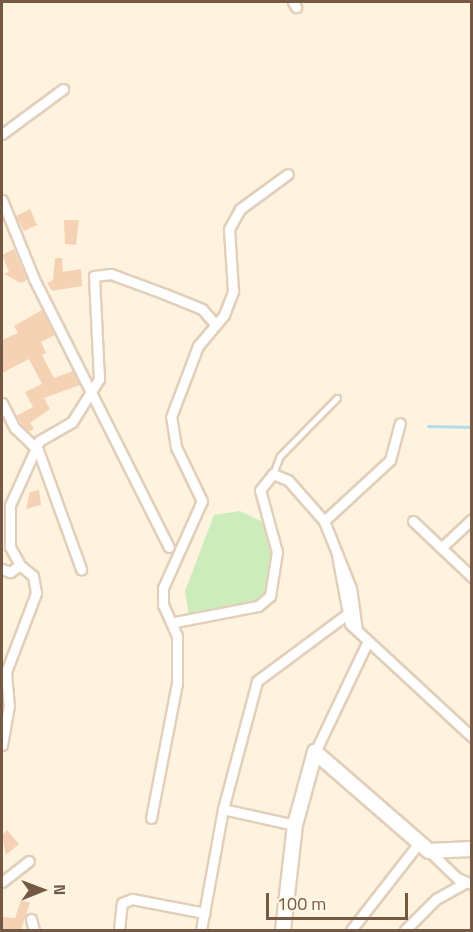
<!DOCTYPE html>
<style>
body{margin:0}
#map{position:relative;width:473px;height:932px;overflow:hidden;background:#fef3de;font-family:"Titillium Web",sans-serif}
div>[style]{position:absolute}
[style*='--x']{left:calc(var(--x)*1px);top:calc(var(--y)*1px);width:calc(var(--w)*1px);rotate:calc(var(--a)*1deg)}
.green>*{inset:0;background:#ccecbc}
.stream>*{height:3px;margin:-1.5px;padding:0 1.5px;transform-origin:1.5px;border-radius:1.5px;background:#b2dde8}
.building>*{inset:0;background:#f5d2b4}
.roads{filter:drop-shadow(2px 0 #e2cfba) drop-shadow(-2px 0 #e2cfba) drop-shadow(0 2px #e2cfba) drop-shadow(0 -2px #e2cfba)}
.lane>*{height:4.5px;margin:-2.25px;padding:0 2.25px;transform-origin:2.25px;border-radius:2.25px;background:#fff}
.street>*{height:9px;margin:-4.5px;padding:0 4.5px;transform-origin:4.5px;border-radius:4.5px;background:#fff}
.secondary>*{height:14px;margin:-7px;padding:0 7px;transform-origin:7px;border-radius:7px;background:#fff}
span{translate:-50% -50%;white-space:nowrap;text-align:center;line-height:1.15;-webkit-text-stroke:4.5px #fff7e6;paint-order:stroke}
.frame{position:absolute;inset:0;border:3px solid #755945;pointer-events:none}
.north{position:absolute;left:12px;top:860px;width:60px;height:60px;-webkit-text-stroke:4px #fff7e6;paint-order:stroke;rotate:89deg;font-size:16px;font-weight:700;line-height:24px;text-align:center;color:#755945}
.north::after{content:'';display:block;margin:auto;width:21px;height:27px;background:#755945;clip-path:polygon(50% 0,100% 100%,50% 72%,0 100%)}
.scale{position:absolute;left:266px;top:893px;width:142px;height:27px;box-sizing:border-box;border:3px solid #755945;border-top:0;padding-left:8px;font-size:18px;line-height:21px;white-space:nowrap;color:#755945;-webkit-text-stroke:4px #fff7e6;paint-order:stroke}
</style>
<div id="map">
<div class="green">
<div style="clip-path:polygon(240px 511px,269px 525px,278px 562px,275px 593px,264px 607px,189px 617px,185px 591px,214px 515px)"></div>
</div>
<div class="stream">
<div style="--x:428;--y:426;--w:44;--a:1.3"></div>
</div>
<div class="building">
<div style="clip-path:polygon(30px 209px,37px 225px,24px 231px,16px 216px)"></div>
<div style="clip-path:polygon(64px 220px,79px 220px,76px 245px,65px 244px)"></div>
<div style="clip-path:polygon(14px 249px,27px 280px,21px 283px,4px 274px,9px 272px,2px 255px)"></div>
<div style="clip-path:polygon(55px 258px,62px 258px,63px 272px,81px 269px,82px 286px,52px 291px,47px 283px,53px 280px)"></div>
<div style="clip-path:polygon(42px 310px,55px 335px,41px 342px,46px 353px,42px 355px,54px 378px,73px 371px,80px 385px,44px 398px,50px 409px,30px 423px,34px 429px,28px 432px,16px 416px,33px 407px,25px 392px,42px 384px,29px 359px,2px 373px,2px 340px,18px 333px,14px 326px)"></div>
<div style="clip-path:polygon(39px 490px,41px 505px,26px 509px,30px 492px)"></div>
<div style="clip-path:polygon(7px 830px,19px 844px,6px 855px,2px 835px)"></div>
<div style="clip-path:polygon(21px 900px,30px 903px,21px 930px,2px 930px,2px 917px,15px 918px)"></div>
</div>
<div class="roads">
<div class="lane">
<div style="--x:273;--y:474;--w:19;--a:-69"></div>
<div style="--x:280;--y:456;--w:81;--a:-45.5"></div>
</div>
<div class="street">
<div style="--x:293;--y:2;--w:6;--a:59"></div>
<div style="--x:2;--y:134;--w:76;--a:-36.4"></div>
<div style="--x:2;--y:200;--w:85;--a:67.9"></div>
<div style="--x:34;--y:279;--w:300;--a:63.3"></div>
<div style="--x:2;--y:403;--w:28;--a:63"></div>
<div style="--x:15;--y:428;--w:32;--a:44"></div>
<div style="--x:38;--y:450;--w:127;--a:70.1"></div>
<div style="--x:324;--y:521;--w:90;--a:-42.7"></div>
<div style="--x:390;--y:460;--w:38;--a:-75"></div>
<div style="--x:413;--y:521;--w:81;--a:43.5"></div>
<div style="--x:441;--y:548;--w:42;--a:-43.1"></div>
<div style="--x:337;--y:555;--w:70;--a:79.3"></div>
<div style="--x:350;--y:624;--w:166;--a:42.8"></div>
<div style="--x:2;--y:569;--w:9;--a:21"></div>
<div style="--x:10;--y:572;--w:12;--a:-35"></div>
<div style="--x:20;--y:565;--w:21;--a:-119"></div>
<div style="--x:10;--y:547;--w:42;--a:-90"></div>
<div style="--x:10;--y:505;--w:70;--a:-65.6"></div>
<div style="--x:39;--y:441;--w:38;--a:-30"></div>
<div style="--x:72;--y:422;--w:51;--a:-57.9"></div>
<div style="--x:99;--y:379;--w:103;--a:-92.8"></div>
<div style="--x:94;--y:276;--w:17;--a:-7"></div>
<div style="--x:111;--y:274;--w:58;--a:20.3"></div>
<div style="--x:165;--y:294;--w:40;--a:22"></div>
<div style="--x:202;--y:309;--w:21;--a:49"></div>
<div style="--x:175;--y:622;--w:85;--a:-10.9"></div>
<div style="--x:258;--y:606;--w:16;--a:-40"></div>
<div style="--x:270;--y:596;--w:45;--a:-81"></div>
<div style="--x:277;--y:552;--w:64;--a:-105.3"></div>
<div style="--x:260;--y:490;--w:21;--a:-51"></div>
<div style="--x:273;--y:474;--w:16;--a:22"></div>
<div style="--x:288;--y:480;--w:55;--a:48.7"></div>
<div style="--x:324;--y:521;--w:72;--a:68.1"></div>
<div style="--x:351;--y:588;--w:42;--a:81.9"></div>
<div style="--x:2;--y:745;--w:39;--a:-80"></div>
<div style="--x:9;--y:707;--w:35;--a:-95"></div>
<div style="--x:6;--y:672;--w:85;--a:-69.2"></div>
<div style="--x:36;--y:593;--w:17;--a:-100"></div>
<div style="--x:33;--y:576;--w:17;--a:-140"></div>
<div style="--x:315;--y:752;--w:123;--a:-64.5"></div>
<div style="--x:223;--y:809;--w:74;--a:12.5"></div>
<div style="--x:151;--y:818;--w:137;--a:-79.1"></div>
<div style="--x:177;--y:683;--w:47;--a:-90"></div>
<div style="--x:177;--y:636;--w:34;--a:-114"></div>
<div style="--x:163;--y:605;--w:17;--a:-90"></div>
<div style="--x:163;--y:588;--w:95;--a:-65.9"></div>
<div style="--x:202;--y:501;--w:60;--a:-115.7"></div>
<div style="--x:176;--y:447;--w:30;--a:-99"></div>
<div style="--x:171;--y:417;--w:76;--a:-69.2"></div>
<div style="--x:198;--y:346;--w:40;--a:-50"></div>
<div style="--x:224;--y:315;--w:26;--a:-69"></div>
<div style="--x:233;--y:291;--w:62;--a:-93.7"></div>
<div style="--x:229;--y:229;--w:23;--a:-61"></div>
<div style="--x:240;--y:209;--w:59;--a:-36.1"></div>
<div style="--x:429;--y:851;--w:39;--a:44"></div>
<div style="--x:457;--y:878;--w:16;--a:22"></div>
<div style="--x:2;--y:882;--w:34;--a:-38"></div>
<div style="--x:31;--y:919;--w:11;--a:75"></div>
<div style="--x:119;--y:930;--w:27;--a:-84"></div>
<div style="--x:122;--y:903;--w:11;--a:-22"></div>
<div style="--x:132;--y:899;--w:74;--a:10.9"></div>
<div style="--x:201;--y:930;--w:123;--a:-79.7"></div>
<div style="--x:223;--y:809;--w:132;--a:-75.1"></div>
<div style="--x:257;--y:681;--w:111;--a:-36.6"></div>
<div style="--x:351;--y:930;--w:110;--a:-52"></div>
<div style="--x:405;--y:930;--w:44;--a:-45"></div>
<div style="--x:436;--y:899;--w:33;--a:-29"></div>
</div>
<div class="secondary">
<div style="--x:283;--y:930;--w:106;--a:-83.5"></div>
<div style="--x:295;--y:825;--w:76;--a:-74.7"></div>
<div style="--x:315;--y:752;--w:151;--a:41"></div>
<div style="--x:429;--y:851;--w:43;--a:-2.7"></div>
</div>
</div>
<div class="frame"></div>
<div class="north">N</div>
<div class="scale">100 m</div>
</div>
